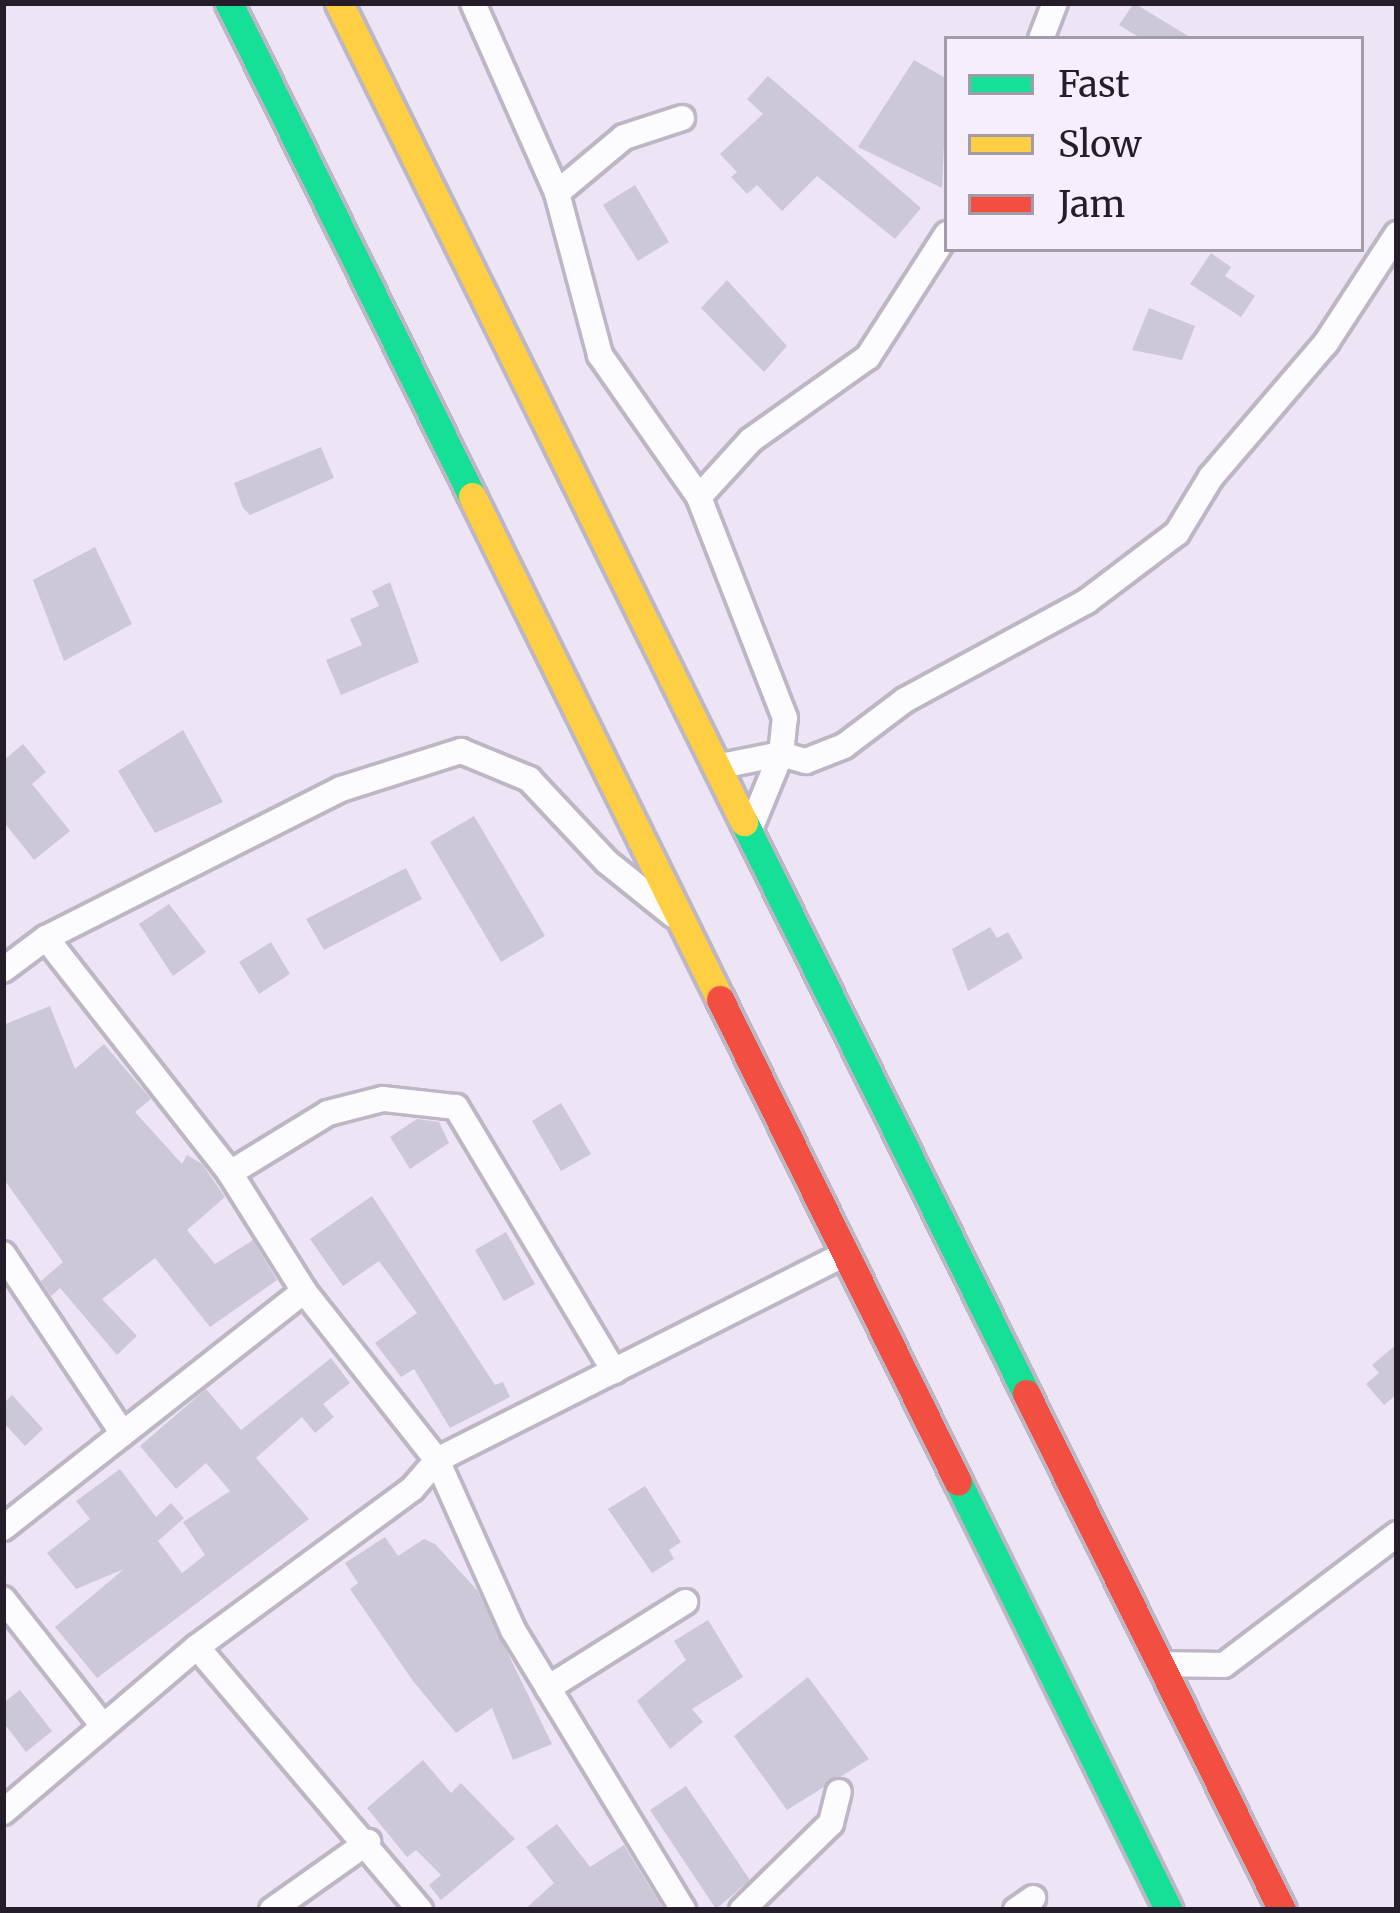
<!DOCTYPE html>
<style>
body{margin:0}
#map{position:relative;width:1400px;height:1913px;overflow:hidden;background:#ede4f6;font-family:Merriweather,serif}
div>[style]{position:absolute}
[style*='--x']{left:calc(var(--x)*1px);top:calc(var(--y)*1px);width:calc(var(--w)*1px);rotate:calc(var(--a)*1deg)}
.building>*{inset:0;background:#cdc8d7}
.roads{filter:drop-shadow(3px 0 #bdb6c4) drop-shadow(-3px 0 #bdb6c4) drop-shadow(0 3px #bdb6c4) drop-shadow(0 -3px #bdb6c4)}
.street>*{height:24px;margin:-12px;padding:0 12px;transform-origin:12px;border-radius:12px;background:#fcfbfe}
.fast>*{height:27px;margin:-13.5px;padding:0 13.5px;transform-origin:13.5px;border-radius:13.5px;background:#16e098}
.slow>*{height:27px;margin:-13.5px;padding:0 13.5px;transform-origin:13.5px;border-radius:13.5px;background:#ffcf43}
.jam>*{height:27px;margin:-13.5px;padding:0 13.5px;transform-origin:13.5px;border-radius:13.5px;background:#f24e42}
span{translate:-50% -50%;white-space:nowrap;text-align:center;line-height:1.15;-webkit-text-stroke:12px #f5eefc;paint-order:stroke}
.frame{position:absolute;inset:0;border:6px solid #251e2a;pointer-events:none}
.legend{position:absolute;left:944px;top:36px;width:420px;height:216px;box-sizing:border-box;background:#f5eefc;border:3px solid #a29ba8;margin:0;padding:15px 21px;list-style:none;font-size:36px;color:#251e2a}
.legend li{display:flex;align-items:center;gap:24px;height:60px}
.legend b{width:60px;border:3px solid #a29ba8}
</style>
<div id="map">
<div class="building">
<div style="clip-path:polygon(1134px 3px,1193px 39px,1142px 39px,1119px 25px)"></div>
<div style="clip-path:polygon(914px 60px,947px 79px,942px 188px,858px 147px)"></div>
<div style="clip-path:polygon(768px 76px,921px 208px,895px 239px,817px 176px,782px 211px,757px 185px,747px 194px,731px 177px,737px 172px,720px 154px,763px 114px,747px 99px)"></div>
<div style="clip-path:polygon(635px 185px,669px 242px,638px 261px,603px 205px)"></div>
<div style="clip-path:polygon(1211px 253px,1231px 267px,1225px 276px,1255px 296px,1241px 317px,1190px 284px)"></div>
<div style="clip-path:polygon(727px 280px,787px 346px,764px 372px,701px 308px)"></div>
<div style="clip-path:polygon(1149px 308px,1195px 326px,1182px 360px,1132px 350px)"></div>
<div style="clip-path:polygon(321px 447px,334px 478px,250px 515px,243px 508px,234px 483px)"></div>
<div style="clip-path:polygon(95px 547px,132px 624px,64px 661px,33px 580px)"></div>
<div style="clip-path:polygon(390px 582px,419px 662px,341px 695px,326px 660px,362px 645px,350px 619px,379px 606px,372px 591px)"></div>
<div style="clip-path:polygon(183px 730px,223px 802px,155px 833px,118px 771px)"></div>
<div style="clip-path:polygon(23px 744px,46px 772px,32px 784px,70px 831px,34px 860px,3px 821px,3px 761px)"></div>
<div style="clip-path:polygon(474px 816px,545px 936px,501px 962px,430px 842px)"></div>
<div style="clip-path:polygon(406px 868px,422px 899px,324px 950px,306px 919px)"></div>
<div style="clip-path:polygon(169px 904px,206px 952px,173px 976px,139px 924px)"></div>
<div style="clip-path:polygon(990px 927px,997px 938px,1008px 932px,1023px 958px,968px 991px,952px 949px)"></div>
<div style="clip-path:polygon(271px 942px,290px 974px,259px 994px,239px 962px)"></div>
<div style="clip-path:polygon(50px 1006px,75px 1069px,104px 1044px,151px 1099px,135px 1112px,182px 1164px,187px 1155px,202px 1164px,225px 1197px,187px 1230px,215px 1264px,253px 1240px,277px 1280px,210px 1327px,155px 1258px,102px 1299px,137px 1336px,117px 1355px,60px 1288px,51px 1296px,41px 1281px,63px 1262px,3px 1178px,3px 1025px)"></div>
<div style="clip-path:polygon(561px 1103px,591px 1154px,561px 1171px,532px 1121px)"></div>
<div style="clip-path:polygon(417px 1119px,439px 1122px,449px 1143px,410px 1169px,390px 1137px)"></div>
<div style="clip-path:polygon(372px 1196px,495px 1385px,503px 1382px,510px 1397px,450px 1428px,414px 1369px,401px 1377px,375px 1343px,417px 1313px,379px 1261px,343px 1286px,310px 1239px)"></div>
<div style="clip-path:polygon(506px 1232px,535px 1284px,504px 1301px,475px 1250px)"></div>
<div style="clip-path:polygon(1397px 1344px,1397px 1394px,1384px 1405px,1366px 1384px,1379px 1373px,1372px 1365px)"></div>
<div style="clip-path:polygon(331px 1358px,350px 1383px,323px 1404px,334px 1417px,315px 1433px,302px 1417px,256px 1458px,309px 1519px,97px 1678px,55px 1627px,124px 1569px,76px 1589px,47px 1553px,90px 1519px,76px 1501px,120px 1469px,156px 1517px,171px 1503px,184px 1518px,158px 1541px,182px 1573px,205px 1555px,183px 1522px,230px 1491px,206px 1463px,176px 1489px,140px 1446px,206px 1389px,241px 1430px)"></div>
<div style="clip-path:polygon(12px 1395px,43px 1429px,25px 1446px,3px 1422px,3px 1404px)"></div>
<div style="clip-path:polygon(645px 1486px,681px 1542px,669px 1550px,674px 1559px,652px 1573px,608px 1509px)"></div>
<div style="clip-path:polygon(385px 1537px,398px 1556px,424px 1539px,435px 1544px,477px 1590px,552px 1744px,513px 1760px,492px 1708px,456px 1733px,413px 1681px,350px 1589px,358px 1583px,345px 1563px)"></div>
<div style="clip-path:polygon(708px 1620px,743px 1677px,692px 1709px,703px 1722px,670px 1749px,637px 1701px,686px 1660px,674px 1641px)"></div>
<div style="clip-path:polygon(808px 1677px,869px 1759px,787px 1810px,734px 1736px)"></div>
<div style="clip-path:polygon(20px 1690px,52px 1731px,26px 1752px,3px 1722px,3px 1703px)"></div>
<div style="clip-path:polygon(423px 1760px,451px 1793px,461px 1783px,515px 1839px,441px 1900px,429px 1885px,441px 1875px,416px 1850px,407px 1857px,367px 1808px)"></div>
<div style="clip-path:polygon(686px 1786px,750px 1880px,716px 1909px,650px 1810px)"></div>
<div style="clip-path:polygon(557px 1824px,590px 1867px,624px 1845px,664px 1910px,524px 1910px,554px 1883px,526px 1847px)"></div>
</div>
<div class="roads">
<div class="street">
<div style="--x:473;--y:3;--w:208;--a:66.1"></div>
<div style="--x:557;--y:193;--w:168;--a:75.1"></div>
<div style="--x:600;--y:355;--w:173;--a:55.1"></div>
<div style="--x:1041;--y:39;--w:39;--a:-69"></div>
<div style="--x:557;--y:193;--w:87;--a:-39.9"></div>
<div style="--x:624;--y:137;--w:61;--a:-18.1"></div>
<div style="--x:716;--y:767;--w:66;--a:-11.3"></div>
<div style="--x:781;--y:754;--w:26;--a:16"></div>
<div style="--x:806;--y:761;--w:41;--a:-21.5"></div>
<div style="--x:844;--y:746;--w:76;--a:-37"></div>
<div style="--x:905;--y:700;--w:207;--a:-28.5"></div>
<div style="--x:1087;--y:601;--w:113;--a:-37.1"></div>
<div style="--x:1177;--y:533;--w:66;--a:-58.7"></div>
<div style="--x:1211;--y:477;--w:177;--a:-49.4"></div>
<div style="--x:1326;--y:343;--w:130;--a:-56.9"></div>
<div style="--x:749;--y:832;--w:84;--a:-67.7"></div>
<div style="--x:781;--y:754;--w:36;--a:-84"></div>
<div style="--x:785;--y:718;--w:237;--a:-111.3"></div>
<div style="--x:699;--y:497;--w:77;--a:-47.6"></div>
<div style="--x:751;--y:440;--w:143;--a:-35.4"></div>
<div style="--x:868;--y:357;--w:146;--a:-57.3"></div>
<div style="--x:46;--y:938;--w:298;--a:51.9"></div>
<div style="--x:230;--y:1173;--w:139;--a:57.9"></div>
<div style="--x:304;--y:1291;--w:215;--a:51.8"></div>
<div style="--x:437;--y:1460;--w:186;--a:65.9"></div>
<div style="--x:513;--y:1630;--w:328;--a:58.7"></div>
<div style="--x:3;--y:970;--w:54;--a:-36.7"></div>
<div style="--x:46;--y:938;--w:330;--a:-26.8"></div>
<div style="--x:341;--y:789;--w:126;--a:-17.6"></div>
<div style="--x:461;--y:751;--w:74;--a:22.4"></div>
<div style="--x:529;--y:779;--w:114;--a:46.8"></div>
<div style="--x:607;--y:862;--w:85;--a:38.8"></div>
<div style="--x:230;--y:1173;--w:115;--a:-31.5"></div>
<div style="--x:328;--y:1113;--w:57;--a:-14.3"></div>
<div style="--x:383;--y:1099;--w:73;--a:6.3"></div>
<div style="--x:456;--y:1107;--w:308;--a:59.1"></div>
<div style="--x:3;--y:1254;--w:216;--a:56.3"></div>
<div style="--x:3;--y:1528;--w:383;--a:-38.2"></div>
<div style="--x:3;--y:1599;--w:160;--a:51.8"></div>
<div style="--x:197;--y:1647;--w:345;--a:49.7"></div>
<div style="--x:1160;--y:1664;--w:64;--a:0.9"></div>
<div style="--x:1224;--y:1665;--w:217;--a:-37.1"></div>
<div style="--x:548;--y:1688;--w:162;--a:-32.1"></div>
<div style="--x:3;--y:1812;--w:255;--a:-40.4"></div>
<div style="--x:197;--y:1647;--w:267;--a:-36.3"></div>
<div style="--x:412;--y:1489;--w:38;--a:-49"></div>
<div style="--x:437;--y:1460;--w:458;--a:-26.8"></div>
<div style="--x:272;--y:1910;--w:118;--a:-35.3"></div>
<div style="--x:742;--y:1910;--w:124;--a:-44.3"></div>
<div style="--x:831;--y:1823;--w:32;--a:-76"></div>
<div style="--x:1016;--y:1910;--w:21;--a:-35"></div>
</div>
<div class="fast">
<div style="--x:229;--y:3;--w:550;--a:63.76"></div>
<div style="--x:744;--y:822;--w:637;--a:63.72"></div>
<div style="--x:958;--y:1482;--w:477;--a:63.8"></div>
</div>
<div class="slow">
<div style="--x:339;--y:3;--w:914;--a:63.69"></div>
<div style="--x:472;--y:496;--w:561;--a:63.75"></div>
</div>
<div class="jam">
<div style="--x:720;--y:999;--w:538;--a:63.77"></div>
<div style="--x:1026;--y:1393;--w:577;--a:63.66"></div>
</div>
</div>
<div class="frame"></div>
<ul class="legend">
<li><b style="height:15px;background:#16e098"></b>Fast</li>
<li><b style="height:15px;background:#ffcf43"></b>Slow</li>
<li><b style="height:15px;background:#f24e42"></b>Jam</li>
</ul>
</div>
